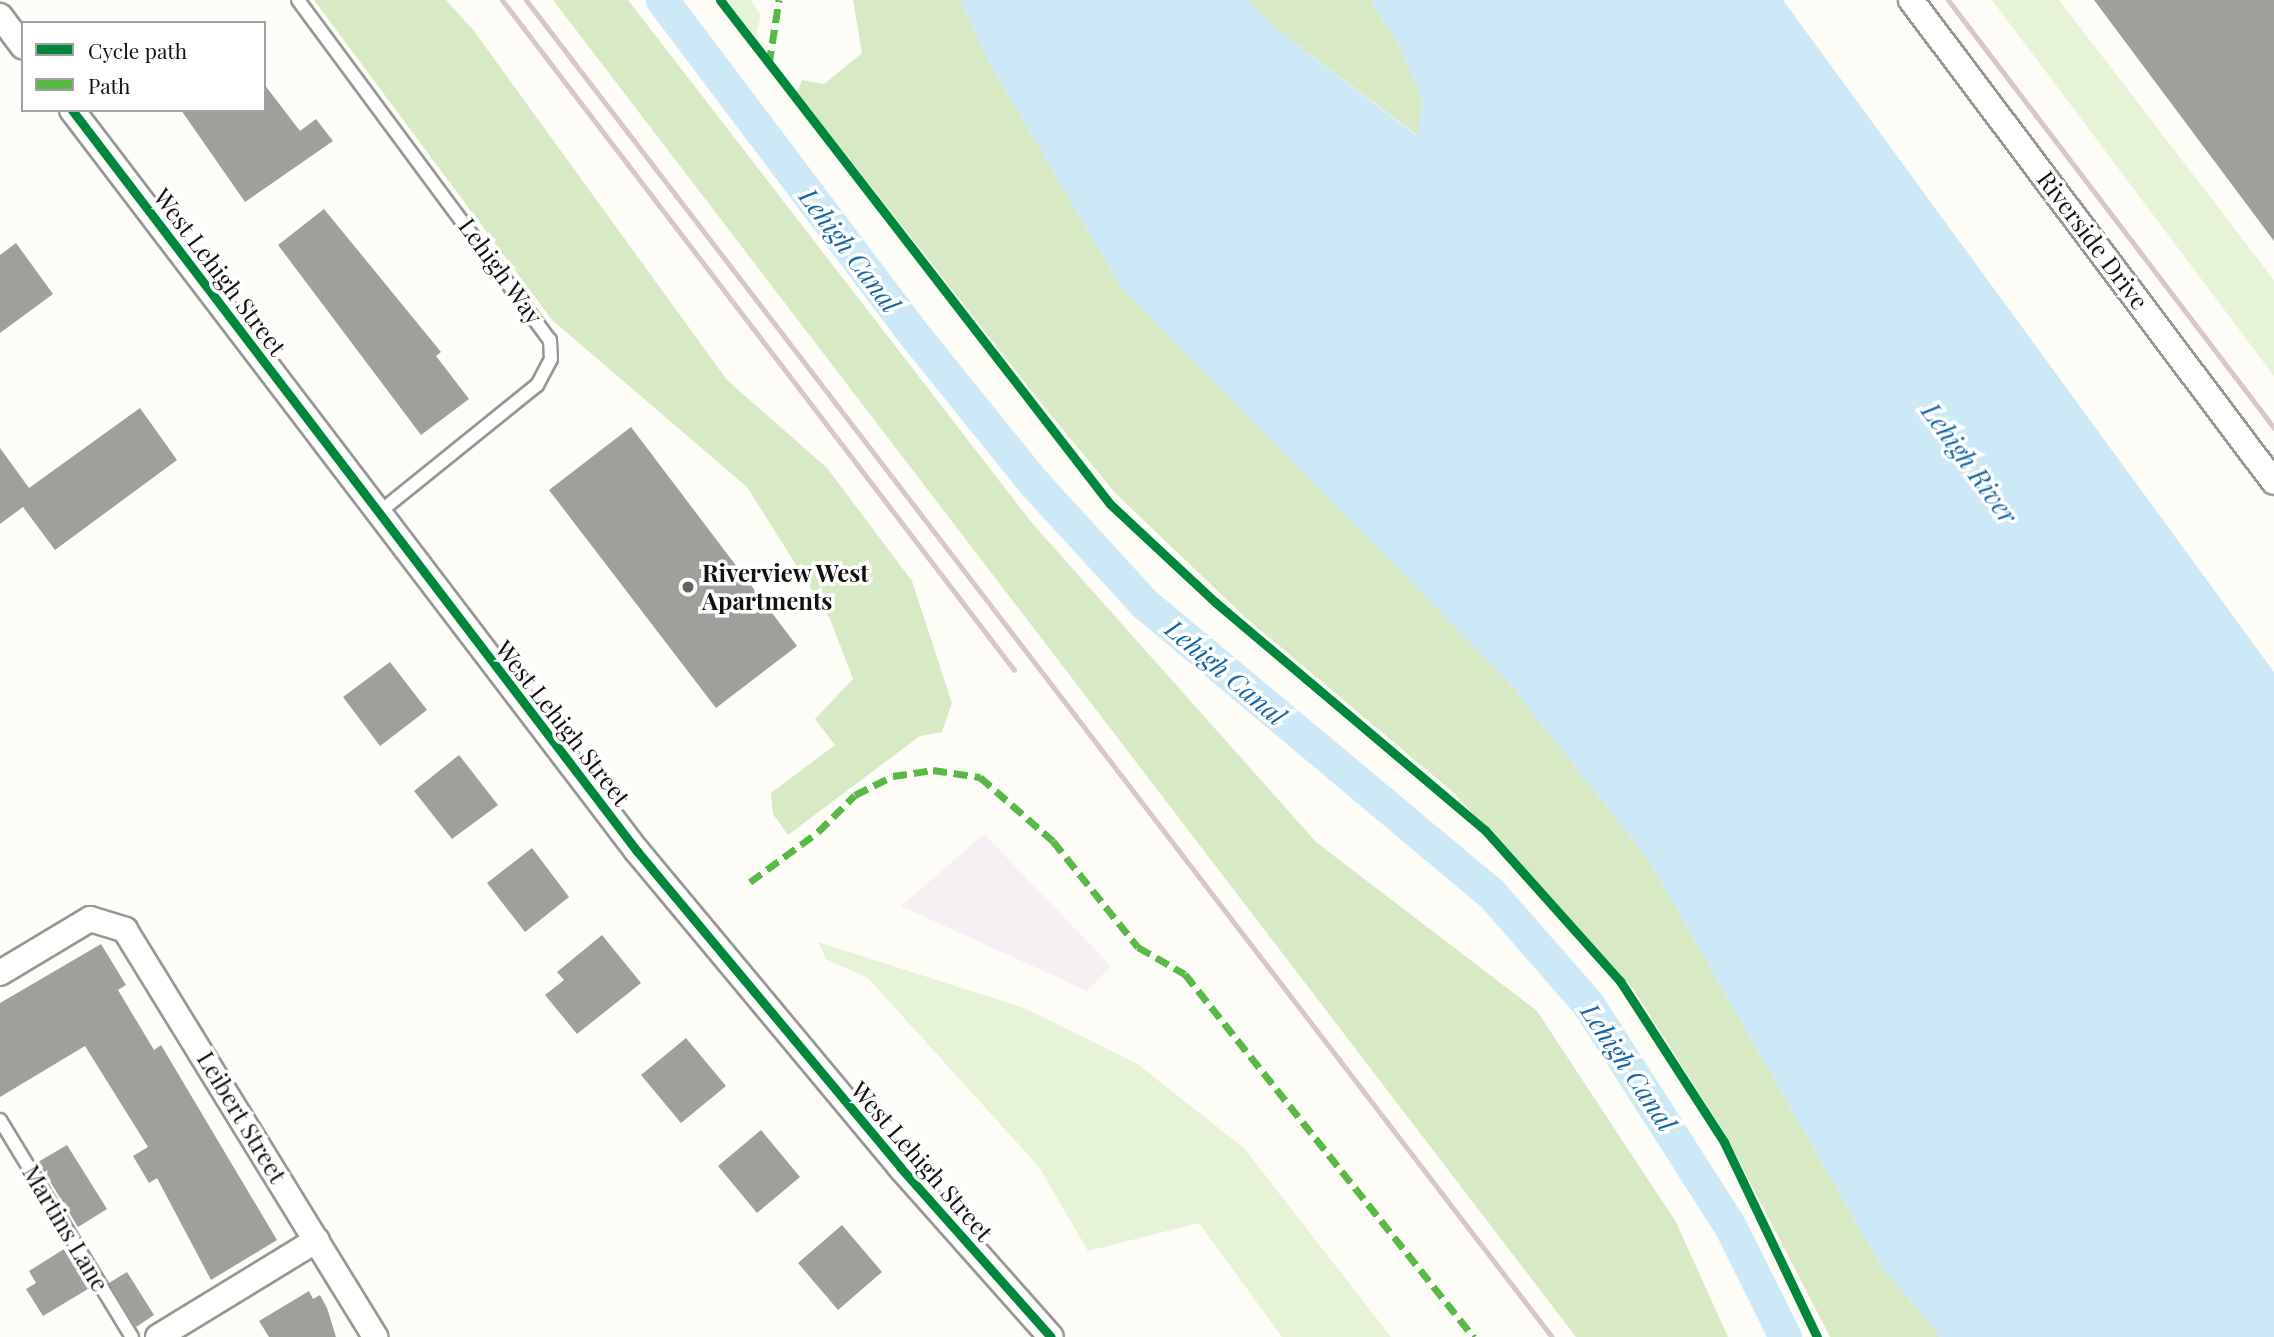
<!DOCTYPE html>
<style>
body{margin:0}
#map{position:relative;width:2274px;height:1337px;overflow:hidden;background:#fdfcf7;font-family:"Playfair Display",serif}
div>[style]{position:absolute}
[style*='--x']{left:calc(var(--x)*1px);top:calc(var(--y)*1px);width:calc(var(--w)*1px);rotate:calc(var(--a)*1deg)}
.industrial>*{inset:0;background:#f5f0f3}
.green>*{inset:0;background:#e7f3d7}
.forest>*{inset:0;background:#d8eac5}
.water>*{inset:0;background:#cde8f7}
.canal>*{height:33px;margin:-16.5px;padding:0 16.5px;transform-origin:16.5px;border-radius:16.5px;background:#cde8f7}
.building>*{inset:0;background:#a19f9c}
.roads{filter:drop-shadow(2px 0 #979795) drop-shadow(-2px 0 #979795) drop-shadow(0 2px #979795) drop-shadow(0 -2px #979795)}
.service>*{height:12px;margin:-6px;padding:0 6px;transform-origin:6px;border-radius:6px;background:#fffffe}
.minor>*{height:24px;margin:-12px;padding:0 12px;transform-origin:12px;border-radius:12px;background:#fffffe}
.rail>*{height:5px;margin:-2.5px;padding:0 2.5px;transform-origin:2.5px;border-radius:2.5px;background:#d9c6c7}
.quiet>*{height:7px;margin-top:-3.5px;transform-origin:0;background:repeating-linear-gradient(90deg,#58b947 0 14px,transparent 0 21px)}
.cycleway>*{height:9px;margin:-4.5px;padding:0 4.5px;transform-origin:4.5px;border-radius:4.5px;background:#00873e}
.dots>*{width:19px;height:19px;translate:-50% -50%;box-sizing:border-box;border:4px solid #fff;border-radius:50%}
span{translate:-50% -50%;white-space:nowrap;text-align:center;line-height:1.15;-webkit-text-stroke:7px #fff;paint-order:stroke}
.street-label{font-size:24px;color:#111}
.poi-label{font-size:24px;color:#111;font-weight:700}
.left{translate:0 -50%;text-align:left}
.water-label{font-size:26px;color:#1768a6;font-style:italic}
.legend{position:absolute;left:21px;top:21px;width:245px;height:91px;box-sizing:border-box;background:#fff;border:2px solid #a0a0a0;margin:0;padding:9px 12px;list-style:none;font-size:21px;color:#111}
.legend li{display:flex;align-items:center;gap:14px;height:35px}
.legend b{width:35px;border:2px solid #a0a0a0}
</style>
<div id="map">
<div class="industrial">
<div style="clip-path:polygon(984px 834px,1111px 966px,1087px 991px,901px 906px)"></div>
</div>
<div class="green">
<div style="clip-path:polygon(727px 0,751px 0,761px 16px,755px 37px)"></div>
<div style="clip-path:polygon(1992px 0,2059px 0,2274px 280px,2274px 376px)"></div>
<div style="clip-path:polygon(818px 942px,1024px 1008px,1136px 1063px,1244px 1148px,1391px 1337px,1282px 1337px,1199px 1223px,1088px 1251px,1039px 1167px,868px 978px,826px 959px)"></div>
</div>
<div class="forest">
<div style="clip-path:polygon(314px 0,446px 0,474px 31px,727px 380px,827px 468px,912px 581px,952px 703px,942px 732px,920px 736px,788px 835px,773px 814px,771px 793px,835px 745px,815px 719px,853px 679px,830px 619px,747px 487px,552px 320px)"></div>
<div style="clip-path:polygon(553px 0,628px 0,1032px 523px,1316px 842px,1537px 1011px,1676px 1222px,1728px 1337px,1576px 1337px)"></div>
<div style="clip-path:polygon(853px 0,961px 0,987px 58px,1122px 288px,1508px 681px,1649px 860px,1880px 1264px,1941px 1337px,1830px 1337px,1727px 1137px,1632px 987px,1455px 794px,1246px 618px,1115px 493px,1042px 404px,797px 92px,802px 80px,824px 84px,862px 53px)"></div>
<div style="clip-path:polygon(1248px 0,1370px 0,1399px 45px,1423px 101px,1418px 136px,1273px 26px)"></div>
</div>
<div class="water">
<div style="clip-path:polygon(961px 0,1248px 0,1273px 26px,1417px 136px,1423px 101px,1399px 45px,1370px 0,1783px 0,2274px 672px,2274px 1337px,1941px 1337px,1880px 1264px,1649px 860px,1508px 681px,1122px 288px,987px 58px)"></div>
</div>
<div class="canal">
<div style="--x:662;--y:0;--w:409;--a:53"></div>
<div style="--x:908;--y:327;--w:201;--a:51.1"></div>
<div style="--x:1034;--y:483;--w:164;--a:47.5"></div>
<div style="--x:1145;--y:604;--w:449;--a:39.9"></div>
<div style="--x:1490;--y:892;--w:149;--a:48.8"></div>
<div style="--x:1588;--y:1004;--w:264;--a:57.4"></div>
<div style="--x:1730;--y:1226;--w:124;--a:63.6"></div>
</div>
<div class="building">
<div style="clip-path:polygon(2094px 0,2274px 0,2274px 241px)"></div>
<div style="clip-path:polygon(264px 84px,300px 131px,316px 119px,333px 141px,245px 202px,181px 110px,264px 110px)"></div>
<div style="clip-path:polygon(324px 209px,441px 352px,436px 356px,469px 399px,421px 435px,278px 245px)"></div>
<div style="clip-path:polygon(16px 243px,53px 294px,0 333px,0 255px)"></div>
<div style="clip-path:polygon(140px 408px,177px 460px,55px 550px,23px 507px,0 524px,0 448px,29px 488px)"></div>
<div style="clip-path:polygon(631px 427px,797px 646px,716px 708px,549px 490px)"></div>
<div style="clip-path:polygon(390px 662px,427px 710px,380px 746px,343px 697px)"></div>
<div style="clip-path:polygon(459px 755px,498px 805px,452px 839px,414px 791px)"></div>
<div style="clip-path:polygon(532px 848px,569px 897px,525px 932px,487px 883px)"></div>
<div style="clip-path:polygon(602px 935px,641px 983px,577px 1034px,545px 995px,564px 980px,557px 972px)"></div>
<div style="clip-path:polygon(101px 944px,126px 985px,118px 990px,154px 1050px,161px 1045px,277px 1240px,211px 1280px,157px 1178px,149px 1183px,133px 1156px,148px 1147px,85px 1046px,0 1097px,0 1003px)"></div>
<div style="clip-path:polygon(686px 1038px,726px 1086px,681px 1123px,641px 1075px)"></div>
<div style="clip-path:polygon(761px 1130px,800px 1177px,757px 1213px,718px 1166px)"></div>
<div style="clip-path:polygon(67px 1145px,107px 1209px,78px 1227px,38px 1162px)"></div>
<div style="clip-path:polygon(842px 1225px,882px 1272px,838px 1310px,798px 1263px)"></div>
<div style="clip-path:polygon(64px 1249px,88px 1289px,43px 1316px,26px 1289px,36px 1283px,29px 1271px)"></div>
<div style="clip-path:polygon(127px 1272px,154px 1315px,136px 1327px,109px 1283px)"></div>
<div style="clip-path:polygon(309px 1291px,313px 1299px,320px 1295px,327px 1308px,336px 1337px,269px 1337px,259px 1321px)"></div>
</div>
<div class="roads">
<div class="service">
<div style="--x:298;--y:0;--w:423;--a:53.5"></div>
<div style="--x:550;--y:340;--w:19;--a:87"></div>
<div style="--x:551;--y:359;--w:30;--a:118"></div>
<div style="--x:537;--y:385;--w:206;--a:141.1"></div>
<div style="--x:0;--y:1120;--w:254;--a:58.7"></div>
</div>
<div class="minor">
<div style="--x:1911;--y:0;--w:603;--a:53.02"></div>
<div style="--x:0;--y:16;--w:38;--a:53"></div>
<div style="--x:72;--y:110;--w:932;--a:52.68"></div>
<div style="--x:637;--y:851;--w:411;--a:50.2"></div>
<div style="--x:900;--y:1167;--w:227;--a:48.4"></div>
<div style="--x:0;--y:973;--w:105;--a:-31"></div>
<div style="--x:90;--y:919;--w:37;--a:17"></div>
<div style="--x:125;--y:930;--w:478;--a:58.4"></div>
<div style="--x:158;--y:1337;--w:186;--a:-31.4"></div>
</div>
</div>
<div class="rail">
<div style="--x:502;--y:0;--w:843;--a:52.61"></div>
<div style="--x:526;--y:0;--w:1685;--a:52.5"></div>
<div style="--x:1948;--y:0;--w:538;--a:52.7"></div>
</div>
<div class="quiet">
<div style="--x:769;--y:64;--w:65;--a:-81.1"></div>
<div style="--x:750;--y:882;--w:84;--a:-36.3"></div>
<div style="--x:818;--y:832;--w:52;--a:-45"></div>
<div style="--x:855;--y:795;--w:42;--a:-26.6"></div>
<div style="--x:893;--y:776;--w:40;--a:-8.5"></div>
<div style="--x:933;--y:770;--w:48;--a:8.5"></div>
<div style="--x:980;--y:777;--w:97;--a:41.2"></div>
<div style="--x:1053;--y:841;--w:136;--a:51.3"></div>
<div style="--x:1138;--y:947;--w:54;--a:29.9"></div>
<div style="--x:1185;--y:974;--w:464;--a:51.5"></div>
</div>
<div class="cycleway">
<div style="--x:720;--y:0;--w:637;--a:52.27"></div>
<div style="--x:1110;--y:504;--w:144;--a:43"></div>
<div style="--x:1215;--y:602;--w:353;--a:40.2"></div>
<div style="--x:1485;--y:830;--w:203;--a:48.2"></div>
<div style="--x:1620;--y:981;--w:192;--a:57.1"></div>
<div style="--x:1724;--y:1142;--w:216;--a:64.5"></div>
<div style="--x:72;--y:110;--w:932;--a:52.68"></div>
<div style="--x:637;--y:851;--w:411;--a:50.2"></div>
<div style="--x:900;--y:1167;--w:227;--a:48.4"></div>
</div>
<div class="dots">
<div style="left:688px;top:587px;background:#646362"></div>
</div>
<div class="street-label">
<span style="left:2093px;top:240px;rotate:53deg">Riverside Drive</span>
<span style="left:501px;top:271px;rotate:54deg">Lehigh Way</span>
<span style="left:220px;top:272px;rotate:53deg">West Lehigh Street</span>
<span style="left:563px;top:723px;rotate:52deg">West Lehigh Street</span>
<span style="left:242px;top:1117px;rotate:59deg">Leibert Street</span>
<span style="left:922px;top:1161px;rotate:49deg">West Lehigh Street</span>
<span style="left:66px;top:1228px;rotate:59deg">Martins Lane</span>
</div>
<div class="poi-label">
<span class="left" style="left:702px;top:587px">Riverview West<br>Apartments</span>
</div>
<div class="water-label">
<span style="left:850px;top:250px;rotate:53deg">Lehigh Canal</span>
<span style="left:1970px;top:463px;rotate:54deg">Lehigh River</span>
<span style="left:1226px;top:672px;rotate:40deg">Lehigh Canal</span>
<span style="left:1629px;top:1067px;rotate:56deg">Lehigh Canal</span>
</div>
<ul class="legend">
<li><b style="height:9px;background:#00873e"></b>Cycle path</li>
<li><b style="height:9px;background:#58b947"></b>Path</li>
</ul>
</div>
